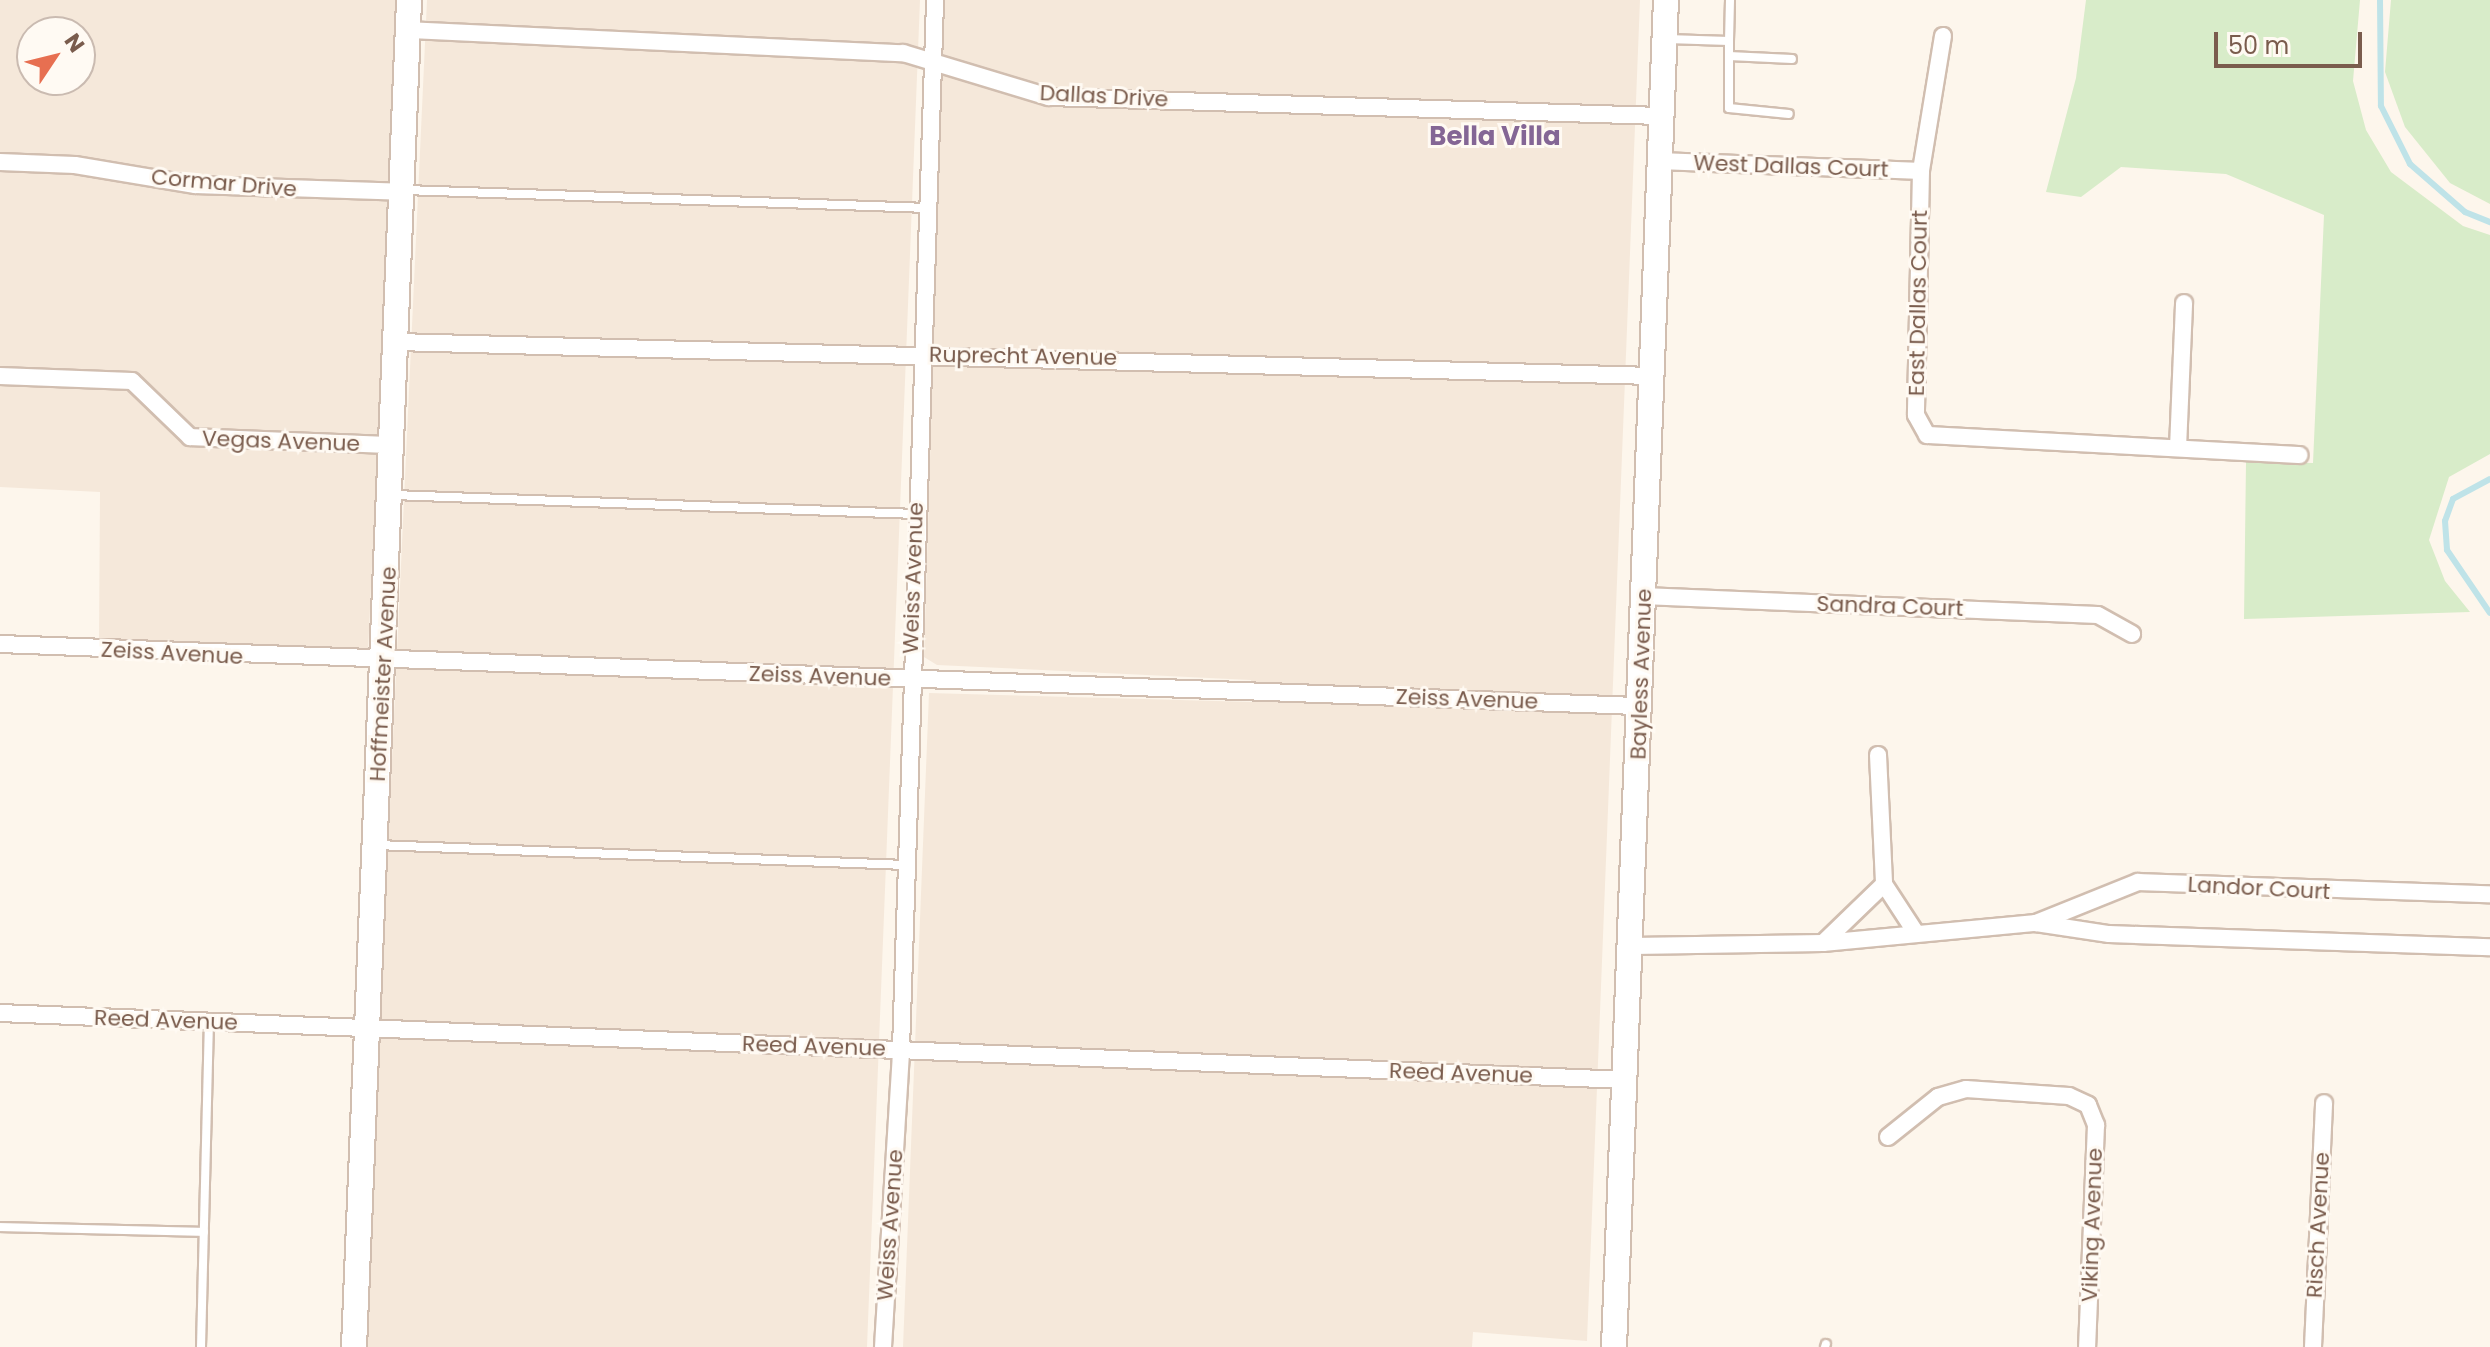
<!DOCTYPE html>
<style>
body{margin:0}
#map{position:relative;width:2490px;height:1347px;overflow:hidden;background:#fdf6ec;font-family:Poppins,sans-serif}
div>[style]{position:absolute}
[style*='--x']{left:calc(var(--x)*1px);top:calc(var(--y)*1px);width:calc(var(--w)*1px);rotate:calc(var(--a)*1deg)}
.residential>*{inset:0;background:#f5e8da}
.green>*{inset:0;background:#d8ecc9}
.stream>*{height:6px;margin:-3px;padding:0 3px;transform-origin:3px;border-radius:3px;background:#bfe3e8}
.roads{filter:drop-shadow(2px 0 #d1beb0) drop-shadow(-2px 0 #d1beb0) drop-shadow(0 2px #d1beb0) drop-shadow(0 -2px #d1beb0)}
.lane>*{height:8px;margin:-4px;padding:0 4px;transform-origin:4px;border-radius:4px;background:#fff}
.street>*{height:16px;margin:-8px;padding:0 8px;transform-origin:8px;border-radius:8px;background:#fff}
.secondary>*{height:24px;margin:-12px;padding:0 12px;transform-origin:12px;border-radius:12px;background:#fff}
span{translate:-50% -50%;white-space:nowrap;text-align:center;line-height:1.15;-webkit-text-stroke:6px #fffaf3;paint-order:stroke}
.street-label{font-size:22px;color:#7a5c4d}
.quarter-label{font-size:26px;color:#846695;font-weight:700}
.north{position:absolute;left:16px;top:16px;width:80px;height:80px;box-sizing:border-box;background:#fffaf3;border:2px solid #cabbb1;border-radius:50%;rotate:55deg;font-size:22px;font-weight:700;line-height:32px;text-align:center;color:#7a5c4d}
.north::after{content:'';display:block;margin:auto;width:28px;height:36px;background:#e76f51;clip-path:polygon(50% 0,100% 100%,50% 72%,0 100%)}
.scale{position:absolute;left:2214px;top:32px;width:148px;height:36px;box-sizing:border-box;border:4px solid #7a5c4d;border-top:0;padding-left:10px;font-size:24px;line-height:28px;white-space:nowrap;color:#7a5c4d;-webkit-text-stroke:6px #fffaf3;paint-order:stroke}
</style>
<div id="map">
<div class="residential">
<div style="clip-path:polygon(evenodd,0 0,398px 0,368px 652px,99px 641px,100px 492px,0 487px,0 0,32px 32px,80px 32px,80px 80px,32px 80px,32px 32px)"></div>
<div style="clip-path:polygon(427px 0,920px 0,867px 1347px,365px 1347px)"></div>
<div style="clip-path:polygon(944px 0,1640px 0,1587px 1341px,1473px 1332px,1472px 1347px,903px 1347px,929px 693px,1252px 702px,1251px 680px,937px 665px,924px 657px)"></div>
</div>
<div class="green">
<div style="clip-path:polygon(2086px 0,2360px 0,2353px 81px,2366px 130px,2391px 172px,2463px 226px,2490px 235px,2490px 454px,2449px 477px,2429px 540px,2445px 581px,2470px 612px,2244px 619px,2246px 462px,2313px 463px,2324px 215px,2226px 174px,2121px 167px,2081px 197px,2046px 192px,2076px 78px)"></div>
<div style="clip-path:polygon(2391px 0,2490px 0,2490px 204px,2450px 183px,2405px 127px,2385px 72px)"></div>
</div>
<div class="stream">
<div style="--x:2380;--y:0;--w:106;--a:89.5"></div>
<div style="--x:2381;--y:106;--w:65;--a:63.4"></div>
<div style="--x:2410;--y:164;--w:73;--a:41.1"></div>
<div style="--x:2465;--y:212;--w:27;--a:22"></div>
<div style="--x:2490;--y:479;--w:42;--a:151.6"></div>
<div style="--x:2453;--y:499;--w:23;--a:110"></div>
<div style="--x:2445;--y:521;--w:29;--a:86"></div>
<div style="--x:2447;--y:550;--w:76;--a:55.7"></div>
</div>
<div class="roads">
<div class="lane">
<div style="--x:1667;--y:39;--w:62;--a:1.8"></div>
<div style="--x:1729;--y:41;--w:41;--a:-88.6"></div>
<div style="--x:1729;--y:41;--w:67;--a:90"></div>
<div style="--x:1729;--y:108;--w:60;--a:5.7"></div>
<div style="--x:1729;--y:56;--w:63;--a:2.7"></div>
<div style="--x:405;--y:190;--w:522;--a:1.97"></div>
<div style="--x:393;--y:495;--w:523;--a:2.08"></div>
<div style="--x:376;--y:845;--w:531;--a:2.16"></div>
<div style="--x:0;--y:1227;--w:204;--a:1.4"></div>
<div style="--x:201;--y:1347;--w:324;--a:-88.6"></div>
<div style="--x:1825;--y:1347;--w:3;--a:-72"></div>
</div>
<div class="street">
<div style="--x:408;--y:30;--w:496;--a:2.7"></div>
<div style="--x:903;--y:53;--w:152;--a:16.8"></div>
<div style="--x:1049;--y:97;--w:613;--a:1.78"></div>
<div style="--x:1943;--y:36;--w:137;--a:99.3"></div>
<div style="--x:1921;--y:171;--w:244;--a:91.2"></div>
<div style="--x:1916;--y:415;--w:23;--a:61"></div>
<div style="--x:1927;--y:435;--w:373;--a:3.1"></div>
<div style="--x:1660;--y:161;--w:261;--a:2.2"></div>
<div style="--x:0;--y:162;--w:75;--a:2.3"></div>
<div style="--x:75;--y:165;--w:122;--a:9.5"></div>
<div style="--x:195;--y:185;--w:206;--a:1.9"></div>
<div style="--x:396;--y:342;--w:1255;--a:1.55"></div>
<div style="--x:0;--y:376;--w:132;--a:2.2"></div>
<div style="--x:132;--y:381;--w:81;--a:44"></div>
<div style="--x:190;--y:437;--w:203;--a:2.3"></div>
<div style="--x:2178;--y:448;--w:145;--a:-87.6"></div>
<div style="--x:1643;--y:596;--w:455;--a:2.4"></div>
<div style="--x:2098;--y:615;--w:39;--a:29"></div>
<div style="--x:0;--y:644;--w:1640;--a:2.17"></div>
<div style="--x:1878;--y:755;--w:129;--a:87.3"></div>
<div style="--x:1884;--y:884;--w:59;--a:56.9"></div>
<div style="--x:2036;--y:923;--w:110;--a:-21.9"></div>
<div style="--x:2138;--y:882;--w:352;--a:2"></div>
<div style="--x:1823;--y:943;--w:85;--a:-44"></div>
<div style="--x:1633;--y:946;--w:190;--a:-0.9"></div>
<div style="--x:1823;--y:943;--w:214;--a:-5.4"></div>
<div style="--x:2036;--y:923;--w:74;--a:8.6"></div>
<div style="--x:2109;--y:934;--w:381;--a:2"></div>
<div style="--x:0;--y:1013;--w:1628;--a:2.36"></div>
<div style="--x:1888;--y:1137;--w:64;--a:-38.7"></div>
<div style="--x:1938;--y:1097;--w:29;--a:-16"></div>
<div style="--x:1966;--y:1089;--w:103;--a:3.9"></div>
<div style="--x:2069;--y:1096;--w:21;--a:25"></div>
<div style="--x:2088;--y:1105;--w:22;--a:68"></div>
<div style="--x:2096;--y:1125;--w:222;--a:92.3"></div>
<div style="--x:883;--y:1347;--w:299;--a:-86.5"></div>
<div style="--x:901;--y:1049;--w:1050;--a:-88.14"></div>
<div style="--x:2313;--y:1347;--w:244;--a:-87.4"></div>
</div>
<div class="secondary">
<div style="--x:354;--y:1347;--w:1348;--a:-87.66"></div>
<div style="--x:1614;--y:1347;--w:1348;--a:-87.79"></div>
</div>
</div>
<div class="street-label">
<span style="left:1104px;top:96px;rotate:3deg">Dallas Drive</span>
<span style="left:1791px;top:166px;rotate:2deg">West Dallas Court</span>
<span style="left:224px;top:183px;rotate:5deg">Cormar Drive</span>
<span style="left:1918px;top:303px;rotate:-89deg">East Dallas Court</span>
<span style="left:1023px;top:356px;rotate:1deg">Ruprecht Avenue</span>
<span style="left:281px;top:441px;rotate:2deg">Vegas Avenue</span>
<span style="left:913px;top:578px;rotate:-88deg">Weiss Avenue</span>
<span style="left:1890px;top:606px;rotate:2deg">Sandra Court</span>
<span style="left:172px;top:653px;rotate:3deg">Zeiss Avenue</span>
<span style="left:383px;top:674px;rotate:-87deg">Hoffmeister Avenue</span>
<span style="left:1641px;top:674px;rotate:-88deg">Bayless Avenue</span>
<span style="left:820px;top:676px;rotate:2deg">Zeiss Avenue</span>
<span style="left:1467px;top:699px;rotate:2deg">Zeiss Avenue</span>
<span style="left:2259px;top:888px;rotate:3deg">Landor Court</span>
<span style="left:166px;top:1020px;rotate:2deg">Reed Avenue</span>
<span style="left:814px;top:1046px;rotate:2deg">Reed Avenue</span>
<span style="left:1461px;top:1073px;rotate:2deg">Reed Avenue</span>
<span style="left:890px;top:1225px;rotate:-86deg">Weiss Avenue</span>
<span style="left:2092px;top:1225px;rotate:-88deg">Viking Avenue</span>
<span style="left:2318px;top:1225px;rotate:-87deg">Risch Avenue</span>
</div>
<div class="quarter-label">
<span style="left:1495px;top:137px">Bella Villa</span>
</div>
<div class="north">N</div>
<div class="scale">50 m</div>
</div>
